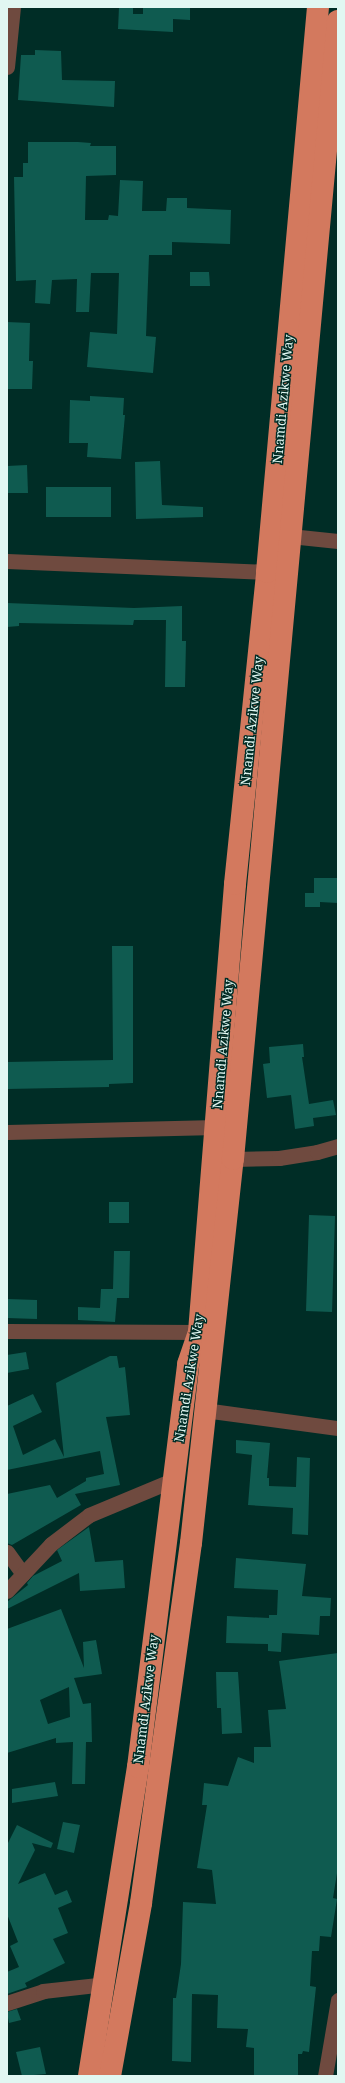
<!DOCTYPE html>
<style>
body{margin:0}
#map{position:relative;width:345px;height:2083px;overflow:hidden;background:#002d26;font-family:"Noto Serif",serif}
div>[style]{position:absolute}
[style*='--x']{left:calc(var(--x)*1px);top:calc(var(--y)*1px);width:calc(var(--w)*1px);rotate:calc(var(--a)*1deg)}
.building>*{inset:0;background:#0f5b50}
.street>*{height:15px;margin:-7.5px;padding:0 7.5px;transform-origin:7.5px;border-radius:7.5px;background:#6f4a3f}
.highway>*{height:22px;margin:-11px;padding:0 11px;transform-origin:11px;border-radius:11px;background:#d3795e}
span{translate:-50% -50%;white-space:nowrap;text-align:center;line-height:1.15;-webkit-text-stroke:3px #002d26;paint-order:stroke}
.street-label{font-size:13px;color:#e1f7f2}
.frame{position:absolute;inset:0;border:8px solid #e1f7f2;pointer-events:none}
</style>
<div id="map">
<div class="building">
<div style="clip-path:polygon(119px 7px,133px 7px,133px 14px,143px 14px,143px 7px,190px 7px,190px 20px,173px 19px,173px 32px,118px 29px)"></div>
<div style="clip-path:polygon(35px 50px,61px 51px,62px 80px,115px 81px,114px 107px,18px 100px,21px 55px,35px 55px)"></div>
<div style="clip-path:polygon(28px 142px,78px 142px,91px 143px,90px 146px,116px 146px,116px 175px,86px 176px,85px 220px,108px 220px,109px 215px,118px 216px,120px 180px,143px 181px,142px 211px,166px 211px,167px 198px,187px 198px,187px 208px,231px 210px,230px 244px,172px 242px,172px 255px,149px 255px,146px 336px,156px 337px,153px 373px,87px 367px,90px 332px,117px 334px,119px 273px,91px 273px,89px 312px,76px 312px,77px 279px,52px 280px,50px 304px,35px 303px,36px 280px,16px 281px,14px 177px,23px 177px,23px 163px,28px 163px)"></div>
<div style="clip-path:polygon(190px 272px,209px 272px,210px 286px,190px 286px)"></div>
<div style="clip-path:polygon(7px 322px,30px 323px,29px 361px,33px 361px,32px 389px,7px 389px)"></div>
<div style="clip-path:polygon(90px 396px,124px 398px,123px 415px,125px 415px,121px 459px,87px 457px,88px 443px,69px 443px,70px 400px,90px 401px)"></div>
<div style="clip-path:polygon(160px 461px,162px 505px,203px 507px,203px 517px,136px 519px,135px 462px)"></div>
<div style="clip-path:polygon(27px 465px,28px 493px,7px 493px,7px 466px)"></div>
<div style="clip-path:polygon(46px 487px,111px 487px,111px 517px,46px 517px)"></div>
<div style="clip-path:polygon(7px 603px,134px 608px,182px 606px,182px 641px,186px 641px,185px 687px,165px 687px,166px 620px,134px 620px,133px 625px,19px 623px,19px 626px,7px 627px)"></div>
<div style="clip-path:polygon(314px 878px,337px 878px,338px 903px,320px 902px,320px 907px,305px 907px,305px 893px,314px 893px)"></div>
<div style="clip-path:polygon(112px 946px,133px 946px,133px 1083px,109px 1084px,109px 1087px,7px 1089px,7px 1062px,113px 1060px)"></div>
<div style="clip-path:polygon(303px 1044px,304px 1057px,302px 1057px,309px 1104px,333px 1100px,336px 1115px,313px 1118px,314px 1126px,295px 1129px,291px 1095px,267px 1098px,263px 1064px,270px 1063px,269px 1047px)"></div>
<div style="clip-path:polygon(109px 1202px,129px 1202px,129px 1223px,109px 1223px)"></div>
<div style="clip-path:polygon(309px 1215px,335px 1216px,332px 1312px,306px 1311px)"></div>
<div style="clip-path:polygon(114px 1251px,130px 1251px,129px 1298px,117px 1298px,115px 1322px,78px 1320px,78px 1307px,100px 1308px,101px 1289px,113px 1289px)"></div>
<div style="clip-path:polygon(7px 1299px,37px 1300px,37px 1319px,7px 1318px)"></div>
<div style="clip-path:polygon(26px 1352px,29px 1369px,7px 1373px,7px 1355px)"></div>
<div style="clip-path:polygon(110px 1356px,117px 1356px,119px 1368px,125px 1367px,130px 1415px,106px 1417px,120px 1485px,75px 1494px,81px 1505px,12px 1545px,7px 1543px,7px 1494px,50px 1485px,57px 1498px,86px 1481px,86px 1478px,104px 1474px,100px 1451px,7px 1470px,7px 1406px,33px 1394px,42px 1412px,13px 1426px,23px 1455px,55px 1439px,64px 1457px,56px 1383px)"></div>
<div style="clip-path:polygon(236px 1440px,270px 1443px,267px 1478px,269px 1478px,269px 1486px,296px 1487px,297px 1457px,310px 1458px,308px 1535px,292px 1534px,293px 1508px,248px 1505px,252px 1455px,236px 1453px)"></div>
<div style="clip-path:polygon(89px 1527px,95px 1562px,123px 1560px,125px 1588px,80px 1591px,79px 1573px,7px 1609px,7px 1602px,28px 1585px,27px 1583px,33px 1576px,62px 1561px,57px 1550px)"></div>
<div style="clip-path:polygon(236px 1558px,306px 1564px,302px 1596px,331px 1598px,330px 1616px,320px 1616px,319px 1635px,282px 1633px,281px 1652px,268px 1651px,268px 1644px,226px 1643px,227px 1616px,269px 1618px,269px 1615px,277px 1615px,278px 1590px,234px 1588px)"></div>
<div style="clip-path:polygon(evenodd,61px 1609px,84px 1668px,83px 1642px,96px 1640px,102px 1674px,74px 1678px,83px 1704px,91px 1703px,92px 1742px,86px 1742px,85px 1784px,72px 1784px,73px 1742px,56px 1743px,56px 1738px,7px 1753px,7px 1629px,61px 1609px,69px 1687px,70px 1717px,48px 1724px,40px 1700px,69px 1687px)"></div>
<div style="clip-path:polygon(338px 1653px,338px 1867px,333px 1898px,337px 1899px,331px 1937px,320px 1936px,319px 1951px,312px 1951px,310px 1986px,316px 1987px,309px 2052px,303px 2051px,302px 2054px,298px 2054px,298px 2076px,254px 2076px,254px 2048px,246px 2047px,248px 2029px,217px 2028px,218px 1995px,192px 1994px,191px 2062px,172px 2061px,173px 1998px,176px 1998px,181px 1964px,183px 1902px,216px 1904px,212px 1870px,197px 1868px,207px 1805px,202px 1805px,204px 1783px,228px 1786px,238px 1757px,254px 1763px,254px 1747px,271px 1747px,268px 1710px,286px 1709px,279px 1661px)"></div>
<div style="clip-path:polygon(216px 1672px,238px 1672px,242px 1733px,222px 1734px,221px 1708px,217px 1708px)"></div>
<div style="clip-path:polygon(55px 1782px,58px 1796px,12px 1803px,12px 1789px)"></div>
<div style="clip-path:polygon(63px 1822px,80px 1825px,74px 1853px,57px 1849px)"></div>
<div style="clip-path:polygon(17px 1825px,53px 1843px,51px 1848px,32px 1843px,35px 1850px,18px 1884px,45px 1873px,55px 1895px,67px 1890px,72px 1902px,58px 1908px,68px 1933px,53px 1939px,65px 1963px,25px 1983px,27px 1987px,7px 1994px,7px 1972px,19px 1967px,10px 1946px,18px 1942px,7px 1914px,7px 1845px)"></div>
<div style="clip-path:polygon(17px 2009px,21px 2020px,9px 2023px,7px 2012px)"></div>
<div style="clip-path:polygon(40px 2047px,46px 2074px,22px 2076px,16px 2052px)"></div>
</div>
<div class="street">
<div style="--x:7;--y:67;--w:60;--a:-84.3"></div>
<div style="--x:290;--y:536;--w:48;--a:5.9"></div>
<div style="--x:7;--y:561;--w:260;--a:2.4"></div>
<div style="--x:7;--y:1132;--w:209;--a:-1.4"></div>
<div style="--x:233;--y:1159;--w:46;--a:-1.2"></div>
<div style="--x:279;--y:1158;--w:38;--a:-9"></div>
<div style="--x:317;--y:1152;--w:22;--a:-16"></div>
<div style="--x:7;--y:1331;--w:192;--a:0.3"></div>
<div style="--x:204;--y:1410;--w:135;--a:7.7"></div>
<div style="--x:7;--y:1552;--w:27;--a:54"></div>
<div style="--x:7;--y:1591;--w:64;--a:-46.9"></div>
<div style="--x:51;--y:1544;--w:48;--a:-37.3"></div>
<div style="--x:89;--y:1515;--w:91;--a:-22.6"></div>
<div style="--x:7;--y:2003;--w:38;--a:-18"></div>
<div style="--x:43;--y:1991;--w:62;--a:-6.4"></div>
<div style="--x:325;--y:2076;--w:77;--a:-80.3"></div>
</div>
<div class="highway">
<div style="--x:89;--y:2076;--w:313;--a:-81"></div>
<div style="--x:138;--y:1767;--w:406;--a:-82.9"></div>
<div style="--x:188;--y:1364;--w:34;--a:-71"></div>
<div style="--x:199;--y:1332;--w:449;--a:-85.4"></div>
<div style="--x:235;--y:884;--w:314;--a:-84.1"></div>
<div style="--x:267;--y:572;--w:567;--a:-84.84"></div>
<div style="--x:110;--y:2076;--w:176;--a:-79.8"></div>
<div style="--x:141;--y:1903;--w:363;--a:-82.1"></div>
<div style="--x:191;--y:1543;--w:386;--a:-83.8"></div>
<div style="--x:233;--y:1159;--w:1143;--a:-84.73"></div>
</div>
<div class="street-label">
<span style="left:283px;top:399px;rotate:-85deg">Nnamdi Azikwe Way</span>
<span style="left:252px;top:721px;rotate:-84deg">Nnamdi Azikwe Way</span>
<span style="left:223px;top:1044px;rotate:-85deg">Nnamdi Azikwe Way</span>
<span style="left:189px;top:1378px;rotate:-81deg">Nnamdi Azikwe Way</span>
<span style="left:146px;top:1699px;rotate:-83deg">Nnamdi Azikwe Way</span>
</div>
<div class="frame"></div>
</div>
